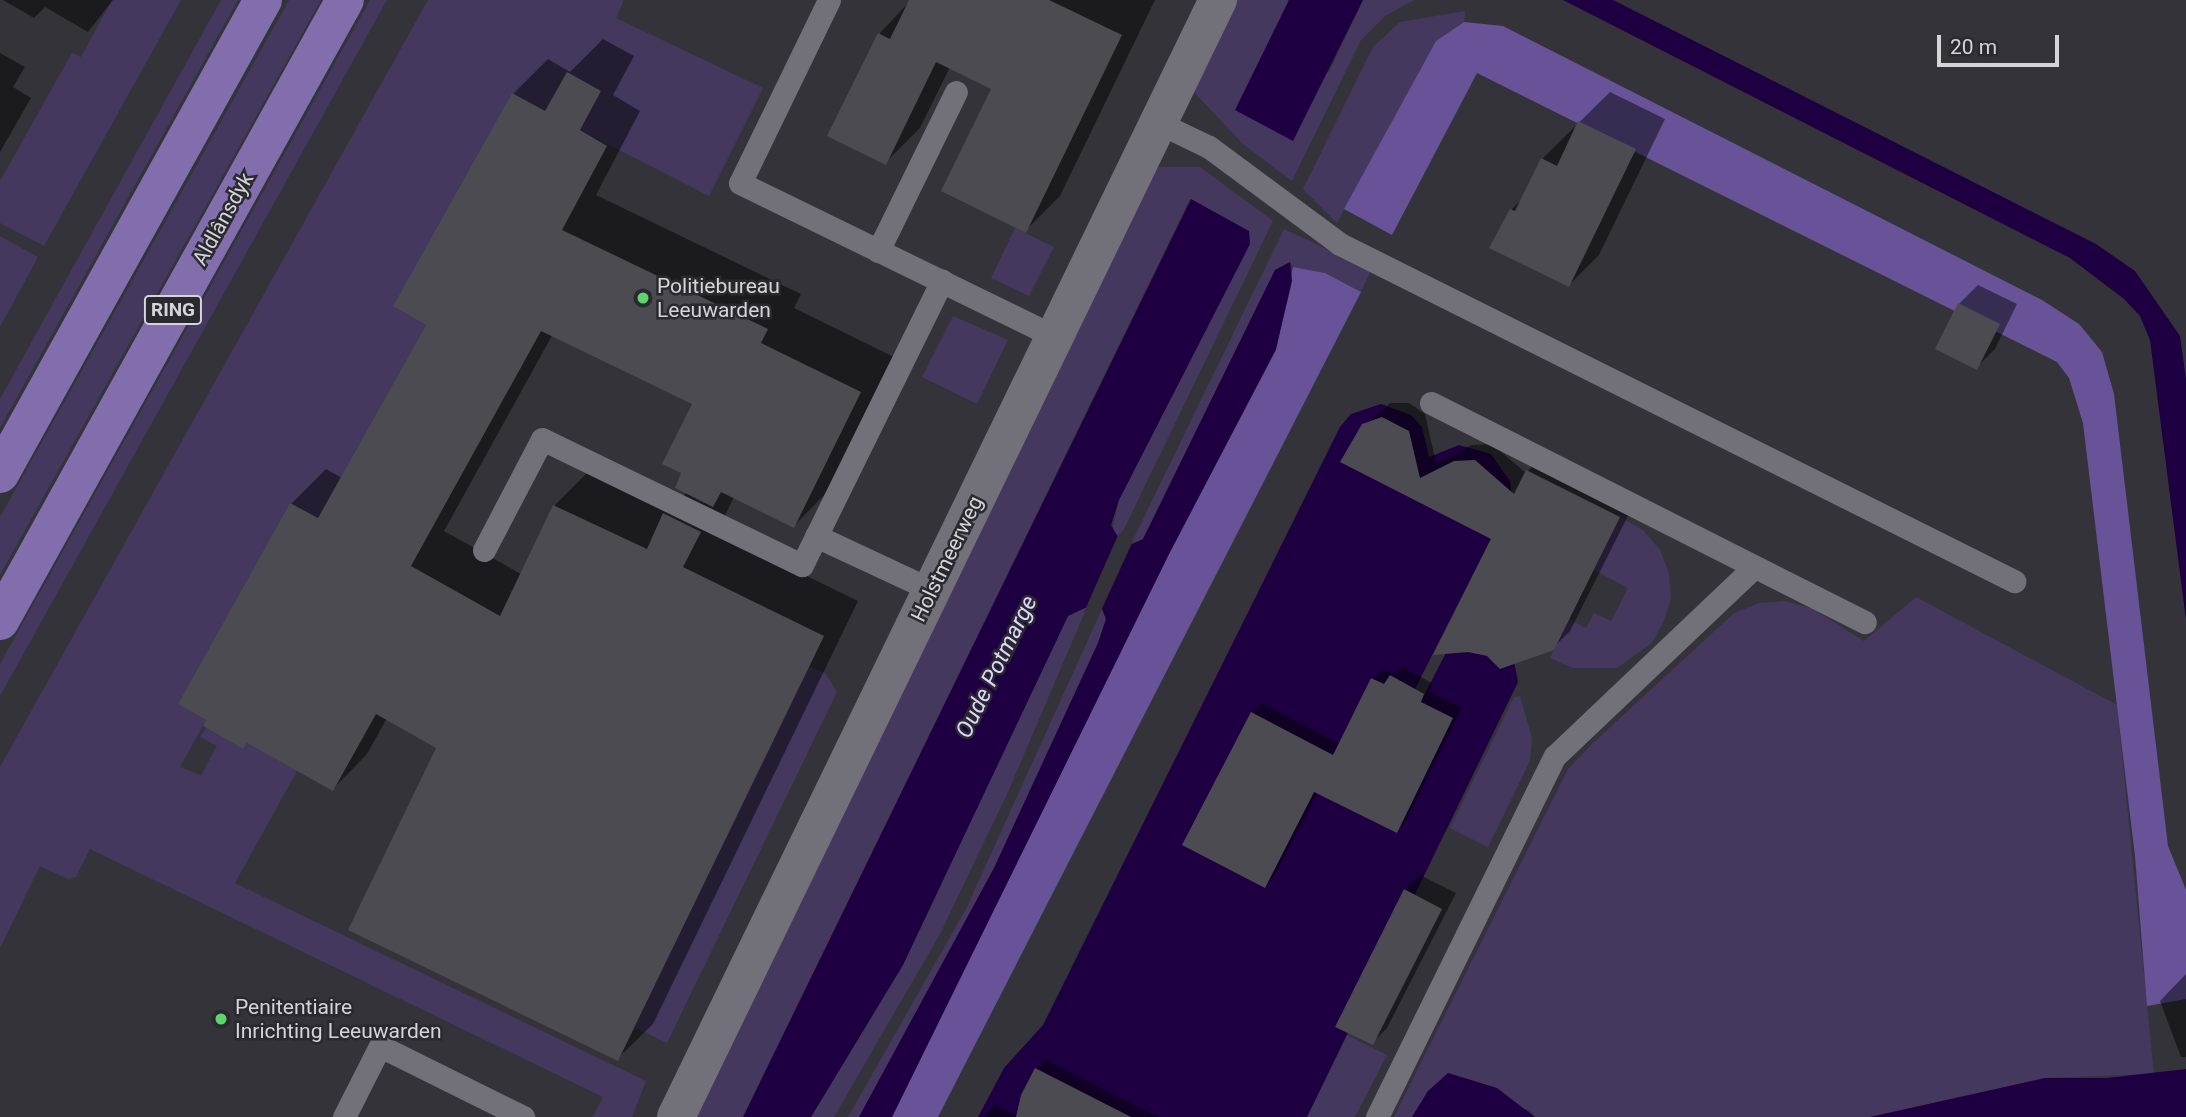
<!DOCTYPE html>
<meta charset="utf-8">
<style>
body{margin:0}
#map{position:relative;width:2186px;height:1117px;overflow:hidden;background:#34333a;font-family:Roboto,sans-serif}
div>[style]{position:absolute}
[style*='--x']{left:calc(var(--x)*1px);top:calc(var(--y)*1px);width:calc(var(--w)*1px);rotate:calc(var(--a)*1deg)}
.green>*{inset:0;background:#44385f}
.forest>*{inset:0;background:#685399}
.water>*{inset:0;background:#1e0042}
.pier>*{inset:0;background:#34333a}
.shadow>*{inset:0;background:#0007}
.building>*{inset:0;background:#4d4b52}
.lane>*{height:23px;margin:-11.5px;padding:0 11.5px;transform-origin:11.5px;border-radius:11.5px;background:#727079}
.street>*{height:38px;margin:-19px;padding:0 19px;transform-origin:19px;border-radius:19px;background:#727079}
.primary>*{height:38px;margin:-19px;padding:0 19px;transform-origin:19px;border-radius:19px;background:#826eac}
.dots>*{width:19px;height:19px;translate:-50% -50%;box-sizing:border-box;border:4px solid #2a2930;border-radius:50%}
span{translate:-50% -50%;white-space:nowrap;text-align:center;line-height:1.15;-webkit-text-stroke:5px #2a2930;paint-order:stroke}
.shield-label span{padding:2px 5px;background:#2a2930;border:2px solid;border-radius:5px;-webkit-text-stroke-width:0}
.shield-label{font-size:19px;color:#d5d4d9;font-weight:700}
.street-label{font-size:21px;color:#d5d4d9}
.poi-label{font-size:21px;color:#d5d4d9}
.left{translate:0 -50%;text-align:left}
.water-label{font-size:23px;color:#dfd5fe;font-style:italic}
.scale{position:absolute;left:1937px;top:35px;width:122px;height:32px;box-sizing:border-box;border:4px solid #d5d4d9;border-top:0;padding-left:9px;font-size:21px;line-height:24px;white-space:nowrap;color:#d5d4d9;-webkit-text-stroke:5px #2a2930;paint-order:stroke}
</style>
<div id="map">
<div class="green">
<div style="clip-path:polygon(112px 0,181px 0,44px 246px,0 223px,0 181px,72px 53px,81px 57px)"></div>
<div style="clip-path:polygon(221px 0,238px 0,0 428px,0 399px)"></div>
<div style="clip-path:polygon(289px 0,321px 0,0 575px,0 517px)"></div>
<div style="clip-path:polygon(370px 0,387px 0,0 696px,0 664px)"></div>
<div style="clip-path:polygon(428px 0,624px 0,616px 18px,763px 88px,709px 196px,580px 130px,601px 91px,567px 73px,545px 111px,512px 93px,393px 306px,426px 325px,318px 518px,290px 503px,178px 704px,206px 720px,180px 767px,201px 775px,217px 746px,200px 737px,206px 728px,243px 749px,247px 743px,297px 771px,235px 883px,646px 1081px,632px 1117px,593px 1117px,603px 1097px,90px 849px,76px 877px,68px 879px,40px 866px,0 948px,0 767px)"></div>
<div style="clip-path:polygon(1237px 0,1289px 0,1236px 110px,1329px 72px,1363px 0,1414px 0,1385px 16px,1361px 40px,1292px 181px,1243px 144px,1193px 91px)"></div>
<div style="clip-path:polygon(1465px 11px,1464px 22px,1436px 41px,1337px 223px,1303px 189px,1373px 47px,1400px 22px)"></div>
<div style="clip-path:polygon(1156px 167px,1200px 167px,1273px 221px,1124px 529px,1118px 537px,1112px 532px,1119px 500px,1250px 244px,1190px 199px,743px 1117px,693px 1117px)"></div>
<div style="clip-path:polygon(1015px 228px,1054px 247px,1029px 296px,991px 278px)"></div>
<div style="clip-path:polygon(1284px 229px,1371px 270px,1361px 292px,1325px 273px,1293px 267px,1290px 262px,1275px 270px,1143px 539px,1131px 544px)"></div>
<div style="clip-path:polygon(0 236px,38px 257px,0 327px)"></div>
<div style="clip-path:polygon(953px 316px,1008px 340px,977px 404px,922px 377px)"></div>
<div style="clip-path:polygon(1620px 517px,1643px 530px,1660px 550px,1669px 573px,1671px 599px,1663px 623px,1652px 643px,1617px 668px,1573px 668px,1550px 658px,1569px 619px,1586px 628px,1594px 613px,1611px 621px,1628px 588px,1594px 570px)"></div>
<div style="clip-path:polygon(1916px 597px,2117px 705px,2154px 1074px,2045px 1078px,1870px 1117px,1535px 1117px,1530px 1110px,1428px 1091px,1412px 1117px,1394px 1117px,1568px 769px,1592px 744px,1734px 613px,1759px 603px,1785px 601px,1811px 608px,1864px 641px)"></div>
<div style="clip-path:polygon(1087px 607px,1008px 792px,940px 934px,834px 1117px,811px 1117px,903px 965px,1068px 616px)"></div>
<div style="clip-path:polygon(1102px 609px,1106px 619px,1098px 643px,994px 868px,859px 1117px,848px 1117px,966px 909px)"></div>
<div style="clip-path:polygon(809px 666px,826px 674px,837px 692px,667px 1043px,635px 1027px)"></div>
<div style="clip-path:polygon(1520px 696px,1532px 738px,1530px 761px,1488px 847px,1450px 828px,1514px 697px)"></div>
<div style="clip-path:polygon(1347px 1035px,1387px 1055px,1355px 1117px,1307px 1117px)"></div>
</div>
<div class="forest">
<div style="clip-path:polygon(1464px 22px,1503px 26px,2042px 300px,2079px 324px,2102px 352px,2114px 394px,2168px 846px,2186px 890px,2186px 999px,2147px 1006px,2135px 856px,2083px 423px,2069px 378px,2057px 362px,1477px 73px,1392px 235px,1344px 209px,1436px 41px)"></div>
<div style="clip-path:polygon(1293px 267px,1325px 273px,1361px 292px,938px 1117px,892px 1117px,1169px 554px,1276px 350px)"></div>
</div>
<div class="water">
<div style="clip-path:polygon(1289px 0,1363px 0,1293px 141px,1235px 110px)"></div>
<div style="clip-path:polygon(1563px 0,1613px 0,2096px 244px,2135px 271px,2180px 336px,2186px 379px,2186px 620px,2150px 340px,2140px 316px,2124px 299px,2070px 258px)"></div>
<div style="clip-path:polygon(1191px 199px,1249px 231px,1250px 244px,1119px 500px,1111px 525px,1118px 537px,1132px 544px,1143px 539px,1275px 270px,1290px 262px,1292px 281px,1276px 349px,1169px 554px,892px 1117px,859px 1117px,994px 868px,1098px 643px,1106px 619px,1102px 609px,1087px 607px,1068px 616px,903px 965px,811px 1117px,743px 1117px)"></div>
<div style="clip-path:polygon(evenodd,1381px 404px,1411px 415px,1422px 427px,1429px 457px,1459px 445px,1491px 454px,1510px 481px,1512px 497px,1411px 697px,1421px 701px,1447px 651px,1459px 642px,1513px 656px,1518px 682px,1307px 1117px,978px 1117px,1004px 1068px,1043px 1025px,1340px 427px,1351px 414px,1381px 404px,1239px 736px,1319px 783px,1279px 860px,1195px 820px,1239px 736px)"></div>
<div style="clip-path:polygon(2186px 1069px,2186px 1117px,1870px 1117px,2045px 1078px,2107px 1078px)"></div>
<div style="clip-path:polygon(1448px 1073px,1497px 1088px,1535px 1117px,1412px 1117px,1428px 1091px)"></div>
</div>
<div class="pier">
<div style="clip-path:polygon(1119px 533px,1133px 541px,1100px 613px,1084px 612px)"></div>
</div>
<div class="shadow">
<div style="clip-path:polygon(3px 0,113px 0,88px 32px,45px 7px,34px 18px)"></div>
<div style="clip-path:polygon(911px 0,1155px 0,1060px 196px,1025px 231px,993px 88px,950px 67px,920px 128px,885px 163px,879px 34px)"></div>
<div style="clip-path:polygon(evenodd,603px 39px,634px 56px,613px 95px,640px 111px,596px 195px,801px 294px,794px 308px,894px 357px,828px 491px,794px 526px,734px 497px,717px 532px,858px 601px,653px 1024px,618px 1058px,438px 747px,387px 718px,367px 754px,333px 789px,180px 703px,291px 504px,326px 469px,342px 478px,428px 324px,513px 94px,548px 59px,570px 72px,603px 39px,553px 334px,694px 403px,684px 473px,687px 492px,670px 509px,589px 471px,554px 506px,521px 574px,444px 531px,553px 334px)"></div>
<div style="clip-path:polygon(0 53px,25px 67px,13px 87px,31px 98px,0 152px)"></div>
<div style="clip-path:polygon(1610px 92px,1665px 119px,1599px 255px,1569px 285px,1511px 210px,1523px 198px,1542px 159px)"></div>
<div style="clip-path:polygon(1978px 285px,2017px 304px,1995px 349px,1976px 368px,1959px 304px)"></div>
<div style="clip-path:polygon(1390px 403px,1409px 403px,1425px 414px,1436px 463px,1472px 445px,1492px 444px,1526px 473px,1544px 454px,1636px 500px,1570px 631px,1553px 648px,1494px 538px,1342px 461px,1355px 436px)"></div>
<div style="clip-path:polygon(1402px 666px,1433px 684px,1429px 691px,1462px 708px,1406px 821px,1397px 830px,1318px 792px,1274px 876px,1264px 886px,1252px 713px,1262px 703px,1340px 744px,1373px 679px,1383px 669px,1394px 674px)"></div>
<div style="clip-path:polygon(1420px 875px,1456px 893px,1387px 1028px,1372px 1043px,1405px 890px)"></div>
<div style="clip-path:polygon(2186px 974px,2186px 1057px,2181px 1057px,2160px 1001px)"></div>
<div style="clip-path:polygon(1046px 1060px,1158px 1117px,983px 1117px,995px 1105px,1018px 1117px,1037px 1069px)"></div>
</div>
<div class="building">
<div style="clip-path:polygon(909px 0,1049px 0,1122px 35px,1026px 233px,941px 191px,991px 89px,936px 62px,886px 165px,827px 136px,878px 33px,890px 39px)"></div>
<div style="clip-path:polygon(567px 72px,601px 91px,580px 130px,607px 146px,562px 230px,768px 329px,761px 343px,861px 392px,794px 528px,721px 492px,713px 507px,675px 488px,681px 473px,662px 464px,692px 404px,541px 331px,411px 566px,500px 616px,553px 505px,647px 549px,663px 513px,701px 532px,683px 567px,824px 636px,618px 1061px,348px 930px,436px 748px,376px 714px,333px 791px,247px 743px,243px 749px,203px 726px,206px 720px,178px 704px,290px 503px,318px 518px,426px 325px,393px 306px,512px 93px,545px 111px)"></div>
<div style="clip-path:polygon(1578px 121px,1636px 149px,1569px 287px,1489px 248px,1510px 209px,1515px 211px,1541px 158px,1557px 166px)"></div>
<div style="clip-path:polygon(1958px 303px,2000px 324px,1977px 370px,1935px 349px)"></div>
<div style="clip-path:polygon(1382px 417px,1409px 431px,1420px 478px,1454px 461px,1475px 460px,1514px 494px,1526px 470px,1620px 517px,1554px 650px,1500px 669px,1487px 656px,1468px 652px,1433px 655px,1491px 539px,1340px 462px,1362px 424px)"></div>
<div style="clip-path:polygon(1390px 675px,1424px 694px,1421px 702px,1453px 718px,1397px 833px,1314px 792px,1265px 888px,1182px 845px,1251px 712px,1333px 755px,1371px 678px,1384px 684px)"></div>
<div style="clip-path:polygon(1404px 889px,1442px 909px,1373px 1045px,1335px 1027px)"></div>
<div style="clip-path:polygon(1035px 1068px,1131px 1117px,1016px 1117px,1021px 1095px)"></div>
</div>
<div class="lane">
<div style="--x:829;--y:0;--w:203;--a:115.9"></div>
<div style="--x:740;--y:183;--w:352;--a:26"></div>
<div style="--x:1159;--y:123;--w:55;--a:25.6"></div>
<div style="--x:1209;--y:147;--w:163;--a:36.5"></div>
<div style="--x:1340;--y:244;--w:754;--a:26.57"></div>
<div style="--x:878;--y:251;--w:177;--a:-63.9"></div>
<div style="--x:1431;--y:403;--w:486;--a:26.8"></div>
<div style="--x:816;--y:536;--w:128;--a:25"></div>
<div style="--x:484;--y:550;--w:125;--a:-62.4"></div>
<div style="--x:542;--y:439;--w:289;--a:25.9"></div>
<div style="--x:802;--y:565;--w:317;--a:-63.8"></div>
<div style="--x:344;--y:1117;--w:80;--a:-63.1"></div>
<div style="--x:380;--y:1046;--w:160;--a:26.4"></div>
<div style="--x:1377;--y:1117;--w:402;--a:-63.8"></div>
<div style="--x:1555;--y:756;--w:274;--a:-43.5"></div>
</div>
<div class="street">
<div style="--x:676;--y:1117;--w:1242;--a:-64.12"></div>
</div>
<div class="primary">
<div style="--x:0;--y:474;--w:542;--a:-60.98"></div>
<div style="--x:0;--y:621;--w:710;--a:-60.95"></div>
</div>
<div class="dots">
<div style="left:643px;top:298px;background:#5cd56d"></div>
<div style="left:221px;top:1019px;background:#5cd56d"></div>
</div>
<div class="shield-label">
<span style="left:173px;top:310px">RING</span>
</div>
<div class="street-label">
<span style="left:223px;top:219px;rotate:-61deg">Aldlânsdyk</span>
<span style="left:947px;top:559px;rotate:-64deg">Holstmeerweg</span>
</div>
<div class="poi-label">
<span class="left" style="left:657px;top:298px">Politiebureau<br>Leeuwarden</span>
<span class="left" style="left:235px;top:1019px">Penitentiaire<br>Inrichting Leeuwarden</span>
</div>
<div class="water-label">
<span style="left:997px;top:667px;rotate:-64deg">Oude Potmarge</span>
</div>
<div class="scale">20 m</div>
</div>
